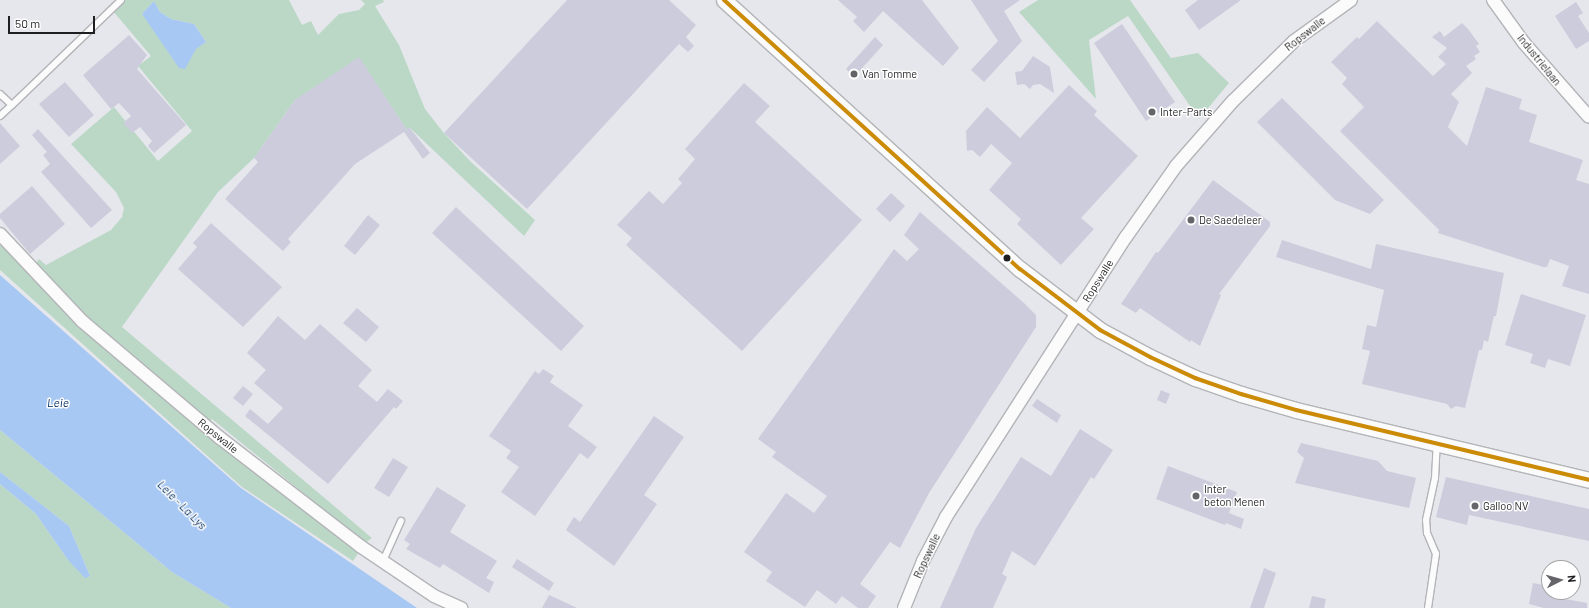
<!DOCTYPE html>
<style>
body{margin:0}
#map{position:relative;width:1589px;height:608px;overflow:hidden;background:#e6e7ec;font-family:Barlow,sans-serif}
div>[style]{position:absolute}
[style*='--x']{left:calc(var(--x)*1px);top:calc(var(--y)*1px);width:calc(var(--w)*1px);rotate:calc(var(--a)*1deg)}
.green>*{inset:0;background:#bbd8c7}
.water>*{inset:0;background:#a8c8f4}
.building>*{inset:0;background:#ccccdc}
.roads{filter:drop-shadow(1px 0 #b3b4b7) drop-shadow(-1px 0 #b3b4b7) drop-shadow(0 1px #b3b4b7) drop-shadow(0 -1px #b3b4b7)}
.service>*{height:6px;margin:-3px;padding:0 3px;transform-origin:3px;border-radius:3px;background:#fbfbfc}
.minor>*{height:12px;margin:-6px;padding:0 6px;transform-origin:6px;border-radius:6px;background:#fbfbfc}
.tertiary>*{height:15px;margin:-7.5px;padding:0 7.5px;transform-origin:7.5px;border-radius:7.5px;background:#fbfbfc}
.bus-1>*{height:4px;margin:-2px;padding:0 2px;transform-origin:2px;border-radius:2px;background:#cc8b07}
.dots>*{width:11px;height:11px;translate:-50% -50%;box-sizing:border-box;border:2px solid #fff;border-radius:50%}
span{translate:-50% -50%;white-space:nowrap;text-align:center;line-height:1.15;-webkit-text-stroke:3px #fff;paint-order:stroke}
.street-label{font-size:11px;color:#1f1f22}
.poi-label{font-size:11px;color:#1f1f22}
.left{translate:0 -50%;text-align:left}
.water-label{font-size:12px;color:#002e62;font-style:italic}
.north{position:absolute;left:1541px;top:560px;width:40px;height:40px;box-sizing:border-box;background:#fff;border:1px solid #a5a5a7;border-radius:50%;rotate:84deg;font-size:11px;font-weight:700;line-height:16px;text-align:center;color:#1f1f22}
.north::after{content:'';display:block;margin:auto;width:14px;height:18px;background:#656569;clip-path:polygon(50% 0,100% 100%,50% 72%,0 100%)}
.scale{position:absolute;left:8px;top:16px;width:87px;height:18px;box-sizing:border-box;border:2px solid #1f1f22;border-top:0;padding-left:5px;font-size:12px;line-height:14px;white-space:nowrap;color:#1f1f22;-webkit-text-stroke:3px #fff;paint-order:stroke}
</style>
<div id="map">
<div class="green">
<div style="clip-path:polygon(evenodd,125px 0,289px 0,302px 25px,311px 21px,318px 35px,339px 14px,359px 10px,365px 4px,361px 0,383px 0,384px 2px,375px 6px,399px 45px,425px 109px,443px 132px,470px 161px,535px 220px,524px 236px,410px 128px,407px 130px,359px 58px,295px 100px,254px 158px,218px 192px,122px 327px,372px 538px,365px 543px,212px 419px,201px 431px,359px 552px,353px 561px,242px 487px,0 270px,0 242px,28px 273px,39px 259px,46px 265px,111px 230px,122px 217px,124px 208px,116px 192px,71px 144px,114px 107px,158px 161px,192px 131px,138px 66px,151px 56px,113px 11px,125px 0,154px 1px,160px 12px,171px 19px,194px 24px,206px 42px,196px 48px,188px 60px,142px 14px,154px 1px)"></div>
<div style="clip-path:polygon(1038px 0,1130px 0,1171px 58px,1198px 53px,1229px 83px,1199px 119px,1128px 16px,1089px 40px,1096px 99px,1019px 12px)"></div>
<div style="clip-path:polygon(0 430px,172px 572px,231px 608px,0 608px,0 484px,36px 514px,68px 560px,90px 576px,69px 526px,0 472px)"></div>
</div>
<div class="water">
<div style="clip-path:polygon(154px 1px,160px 12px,171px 19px,194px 24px,206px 42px,196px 49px,185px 69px,179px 68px,142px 14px)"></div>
<div style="clip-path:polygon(0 275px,241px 488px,417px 608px,231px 608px,172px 572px,0 430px)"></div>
<div style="clip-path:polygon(0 472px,69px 526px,90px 576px,85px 578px,68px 560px,36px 514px,0 484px)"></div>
</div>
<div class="building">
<div style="clip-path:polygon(567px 0,669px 0,696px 25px,686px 37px,694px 46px,688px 52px,679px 44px,527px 209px,444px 133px)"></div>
<div style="clip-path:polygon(838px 0,922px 0,959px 48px,943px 66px,883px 11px,864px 32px,853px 21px,857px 17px)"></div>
<div style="clip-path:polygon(971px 0,1020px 0,1004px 11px,1022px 41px,984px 82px,971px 70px,998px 41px)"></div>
<div style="clip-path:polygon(1198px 0,1241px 0,1199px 30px,1185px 10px)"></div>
<div style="clip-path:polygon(1576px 2px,1583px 13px,1578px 16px,1589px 33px,1589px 41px,1576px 49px,1555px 16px)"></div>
<div style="clip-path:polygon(1377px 21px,1433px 76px,1446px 64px,1438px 57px,1447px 48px,1432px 37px,1440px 31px,1444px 37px,1462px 23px,1468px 29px,1479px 44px,1476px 46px,1480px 52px,1474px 56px,1476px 59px,1466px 66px,1472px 73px,1451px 94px,1459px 102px,1448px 127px,1467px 146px,1486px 87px,1522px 99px,1519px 109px,1537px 115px,1529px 142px,1583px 160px,1576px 180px,1589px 184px,1589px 294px,1562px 286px,1569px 266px,1550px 259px,1547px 267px,1543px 267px,1438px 233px,1439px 230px,1340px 131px,1364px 107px,1342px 84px,1347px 78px,1331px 62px,1357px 37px,1359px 39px)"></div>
<div style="clip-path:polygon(1122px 24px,1175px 102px,1146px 121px,1094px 43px)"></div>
<div style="clip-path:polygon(129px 35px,147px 55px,137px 69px,186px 125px,154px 153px,148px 146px,152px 141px,140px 127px,132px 133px,123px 123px,131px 116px,119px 103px,111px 109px,83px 75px)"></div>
<div style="clip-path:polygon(875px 37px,883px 45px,854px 77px,846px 69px)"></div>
<div style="clip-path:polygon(1033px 56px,1050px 67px,1054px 93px,1040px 84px,1033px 85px,1030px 89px,1024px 84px,1017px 85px,1015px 72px,1022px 71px)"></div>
<div style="clip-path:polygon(359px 57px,407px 130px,409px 127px,430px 153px,423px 159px,404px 132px,355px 164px,288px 239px,291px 242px,283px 251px,225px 199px,258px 162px,254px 158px,295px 100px)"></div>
<div style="clip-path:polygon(65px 82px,94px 115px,69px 137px,39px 104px)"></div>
<div style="clip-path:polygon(744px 83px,770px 106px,755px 122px,862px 220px,742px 351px,626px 245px,632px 238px,617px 225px,649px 191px,663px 204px,682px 183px,678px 179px,695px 159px,685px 149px)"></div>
<div style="clip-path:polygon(1069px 85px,1097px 111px,1094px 115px,1138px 156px,1081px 218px,1094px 229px,1061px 265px,1017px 224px,1021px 219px,989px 190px,1012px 163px,991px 144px,980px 157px,972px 150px,967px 151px,966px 131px,987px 107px,1020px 138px)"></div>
<div style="clip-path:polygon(1282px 98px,1384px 200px,1370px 214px,1335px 200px,1257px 122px)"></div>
<div style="clip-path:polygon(0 123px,20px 146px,0 164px)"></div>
<div style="clip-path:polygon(38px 129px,112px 210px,91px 228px,41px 172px,50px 164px,43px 155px,47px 152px,32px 135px)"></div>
<div style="clip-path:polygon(1213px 180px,1270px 222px,1270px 226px,1219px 294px,1221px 295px,1200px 346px,1191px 340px,1190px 342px,1140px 308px,1136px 313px,1121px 304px,1156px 252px,1158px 253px)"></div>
<div style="clip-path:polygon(32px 186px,65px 224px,30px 254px,0 218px,0 214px)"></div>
<div style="clip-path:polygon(891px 193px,905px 206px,890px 222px,876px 209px)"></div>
<div style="clip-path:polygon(456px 207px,584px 326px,561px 351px,432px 233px)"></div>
<div style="clip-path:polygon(920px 212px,1024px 303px,1036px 315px,1036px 327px,929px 493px,900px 548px,890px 542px,860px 584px,876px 596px,868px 608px,858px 608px,842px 596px,836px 604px,817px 590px,805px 607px,766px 581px,772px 572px,744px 552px,786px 493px,814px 513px,827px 496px,772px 457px,776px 452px,758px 439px,894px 249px,907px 261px,919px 249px,904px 235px)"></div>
<div style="clip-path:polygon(368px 215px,380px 225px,355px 255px,344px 246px)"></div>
<div style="clip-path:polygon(211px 223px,282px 287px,243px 327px,178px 269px,197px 247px,193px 243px)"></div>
<div style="clip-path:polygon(1282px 240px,1371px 269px,1376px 244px,1504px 273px,1496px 316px,1494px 316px,1488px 342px,1484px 340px,1482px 350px,1479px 350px,1465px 408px,1456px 406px,1451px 409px,1447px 404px,1362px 384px,1370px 351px,1362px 349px,1367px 325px,1376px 327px,1384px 290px,1276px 257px)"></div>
<div style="clip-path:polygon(1521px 294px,1586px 315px,1570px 366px,1548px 359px,1545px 368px,1530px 363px,1533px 354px,1505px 345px)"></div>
<div style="clip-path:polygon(357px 308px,379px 327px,366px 342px,343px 323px)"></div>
<div style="clip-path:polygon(278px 316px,305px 340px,320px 324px,372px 370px,358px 386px,377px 402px,388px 389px,403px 401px,396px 409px,394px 407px,328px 484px,245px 416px,250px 409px,268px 424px,283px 408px,254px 383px,266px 370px,247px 353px)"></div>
<div style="clip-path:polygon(543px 369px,554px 376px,550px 382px,583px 405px,568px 426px,597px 447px,588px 459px,580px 453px,535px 516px,501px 492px,519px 467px,506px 458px,511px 451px,489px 436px,535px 371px,539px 374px)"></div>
<div style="clip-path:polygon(243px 386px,253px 394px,243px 406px,233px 398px)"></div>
<div style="clip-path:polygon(1161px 390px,1170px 394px,1166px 404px,1157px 400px)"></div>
<div style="clip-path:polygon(1037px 399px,1061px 415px,1057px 423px,1032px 406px)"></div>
<div style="clip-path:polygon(654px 416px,684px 437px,644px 495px,657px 504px,614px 566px,566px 530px,574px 517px,580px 522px)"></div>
<div style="clip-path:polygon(1080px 429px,1113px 450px,1094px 479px,1091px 477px,1035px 566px,1012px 551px,1002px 574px,1007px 577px,993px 608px,940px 608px,976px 528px,1021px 457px,1051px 476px)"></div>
<div style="clip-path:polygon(1301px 443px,1378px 461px,1387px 471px,1416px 478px,1409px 508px,1295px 483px,1304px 458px,1297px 452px)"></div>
<div style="clip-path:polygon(393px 458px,408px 467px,389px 497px,374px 488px)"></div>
<div style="clip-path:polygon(1168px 466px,1237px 492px,1229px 513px,1244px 519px,1241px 529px,1226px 523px,1225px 525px,1156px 499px)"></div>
<div style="clip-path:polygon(1446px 477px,1589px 509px,1589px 541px,1469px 515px,1467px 525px,1436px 517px)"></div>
<div style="clip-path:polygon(437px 487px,466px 505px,450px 532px,497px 561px,486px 578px,494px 582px,489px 593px,443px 564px,440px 568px,406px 549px,410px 544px,404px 540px)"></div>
<div style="clip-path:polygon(517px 559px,554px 583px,549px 591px,512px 567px)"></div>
<div style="clip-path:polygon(1264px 568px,1276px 573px,1264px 608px,1250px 608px)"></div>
<div style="clip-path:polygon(1533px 583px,1549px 586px,1549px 596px,1587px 603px,1587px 608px,1544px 608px,1529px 604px)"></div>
<div style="clip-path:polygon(549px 595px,558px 599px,577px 608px,542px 608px)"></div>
<div style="clip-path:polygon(1312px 596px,1326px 599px,1324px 608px,1309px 608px)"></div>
</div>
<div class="roads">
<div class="service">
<div style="--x:0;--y:94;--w:16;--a:43"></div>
<div style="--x:12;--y:105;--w:151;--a:-43.9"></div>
<div style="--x:0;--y:116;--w:16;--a:-43"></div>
<div style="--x:383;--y:561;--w:44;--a:-65.8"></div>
<div style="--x:1428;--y:608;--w:55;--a:-81.6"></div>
<div style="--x:1436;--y:554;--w:23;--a:-113"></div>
<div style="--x:1427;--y:533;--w:13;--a:-94"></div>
<div style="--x:1426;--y:520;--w:43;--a:-77.9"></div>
<div style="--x:1435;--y:478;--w:34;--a:-87"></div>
</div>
<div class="minor">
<div style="--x:1493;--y:0;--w:53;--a:54.2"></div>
<div style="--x:1524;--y:43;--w:98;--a:48.7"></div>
<div style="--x:0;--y:234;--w:120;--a:46.7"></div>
<div style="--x:82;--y:321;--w:181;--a:40.3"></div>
<div style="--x:220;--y:438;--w:177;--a:37.6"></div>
<div style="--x:360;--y:546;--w:89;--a:34"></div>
<div style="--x:434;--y:596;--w:30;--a:24"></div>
<div style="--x:904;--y:608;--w:51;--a:-68"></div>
<div style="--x:923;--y:561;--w:50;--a:-62.4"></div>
<div style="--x:946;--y:517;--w:333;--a:-57.3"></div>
<div style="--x:1126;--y:237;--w:87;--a:-54.8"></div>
<div style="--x:1176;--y:166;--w:86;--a:-48.8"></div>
<div style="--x:1233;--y:101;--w:86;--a:-44.5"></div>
<div style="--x:1294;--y:41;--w:70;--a:-35.7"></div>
</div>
<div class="tertiary">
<div style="--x:724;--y:0;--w:400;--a:42.3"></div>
<div style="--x:1020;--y:269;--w:101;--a:37.3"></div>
<div style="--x:1100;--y:330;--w:57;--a:28.4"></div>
<div style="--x:1150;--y:357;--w:50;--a:25"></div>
<div style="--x:1195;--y:378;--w:49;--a:19.2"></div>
<div style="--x:1241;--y:394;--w:57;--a:16.2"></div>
<div style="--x:1296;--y:410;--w:301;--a:13.4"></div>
</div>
</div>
<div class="bus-1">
<div style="--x:724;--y:0;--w:400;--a:42.3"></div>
<div style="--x:1020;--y:269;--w:101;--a:37.3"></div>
<div style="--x:1100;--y:330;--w:57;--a:28.4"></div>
<div style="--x:1150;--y:357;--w:50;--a:25"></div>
<div style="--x:1195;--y:378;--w:49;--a:19.2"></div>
<div style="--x:1241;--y:394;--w:57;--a:16.2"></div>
<div style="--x:1296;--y:410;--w:301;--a:13.4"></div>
</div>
<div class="dots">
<div style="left:854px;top:74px;background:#656569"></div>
<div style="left:1152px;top:112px;background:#656569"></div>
<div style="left:1191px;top:220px;background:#656569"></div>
<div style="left:1007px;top:258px;background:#1f1f22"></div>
<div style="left:1196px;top:496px;background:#656569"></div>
<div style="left:1475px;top:506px;background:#656569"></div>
</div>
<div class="street-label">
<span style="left:1305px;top:34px;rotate:-38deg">Ropswalle</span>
<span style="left:1539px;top:60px;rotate:51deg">Industrielaan</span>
<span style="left:1098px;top:281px;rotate:-58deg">Ropswalle</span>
<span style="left:218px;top:436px;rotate:39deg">Ropswalle</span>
<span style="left:927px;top:556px;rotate:-65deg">Ropswalle</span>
</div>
<div class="poi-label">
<span class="left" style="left:862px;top:74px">Van Tomme</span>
<span class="left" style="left:1160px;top:112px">Inter-Parts</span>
<span class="left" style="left:1199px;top:220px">De Saedeleer</span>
<span class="left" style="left:1204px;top:496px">Inter<br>beton Menen</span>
<span class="left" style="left:1483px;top:506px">Galloo NV</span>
</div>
<div class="water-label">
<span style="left:58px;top:403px">Leie</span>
<span style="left:182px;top:505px;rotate:45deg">Leie - La Lys</span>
</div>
<div class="north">N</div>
<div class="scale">50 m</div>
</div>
